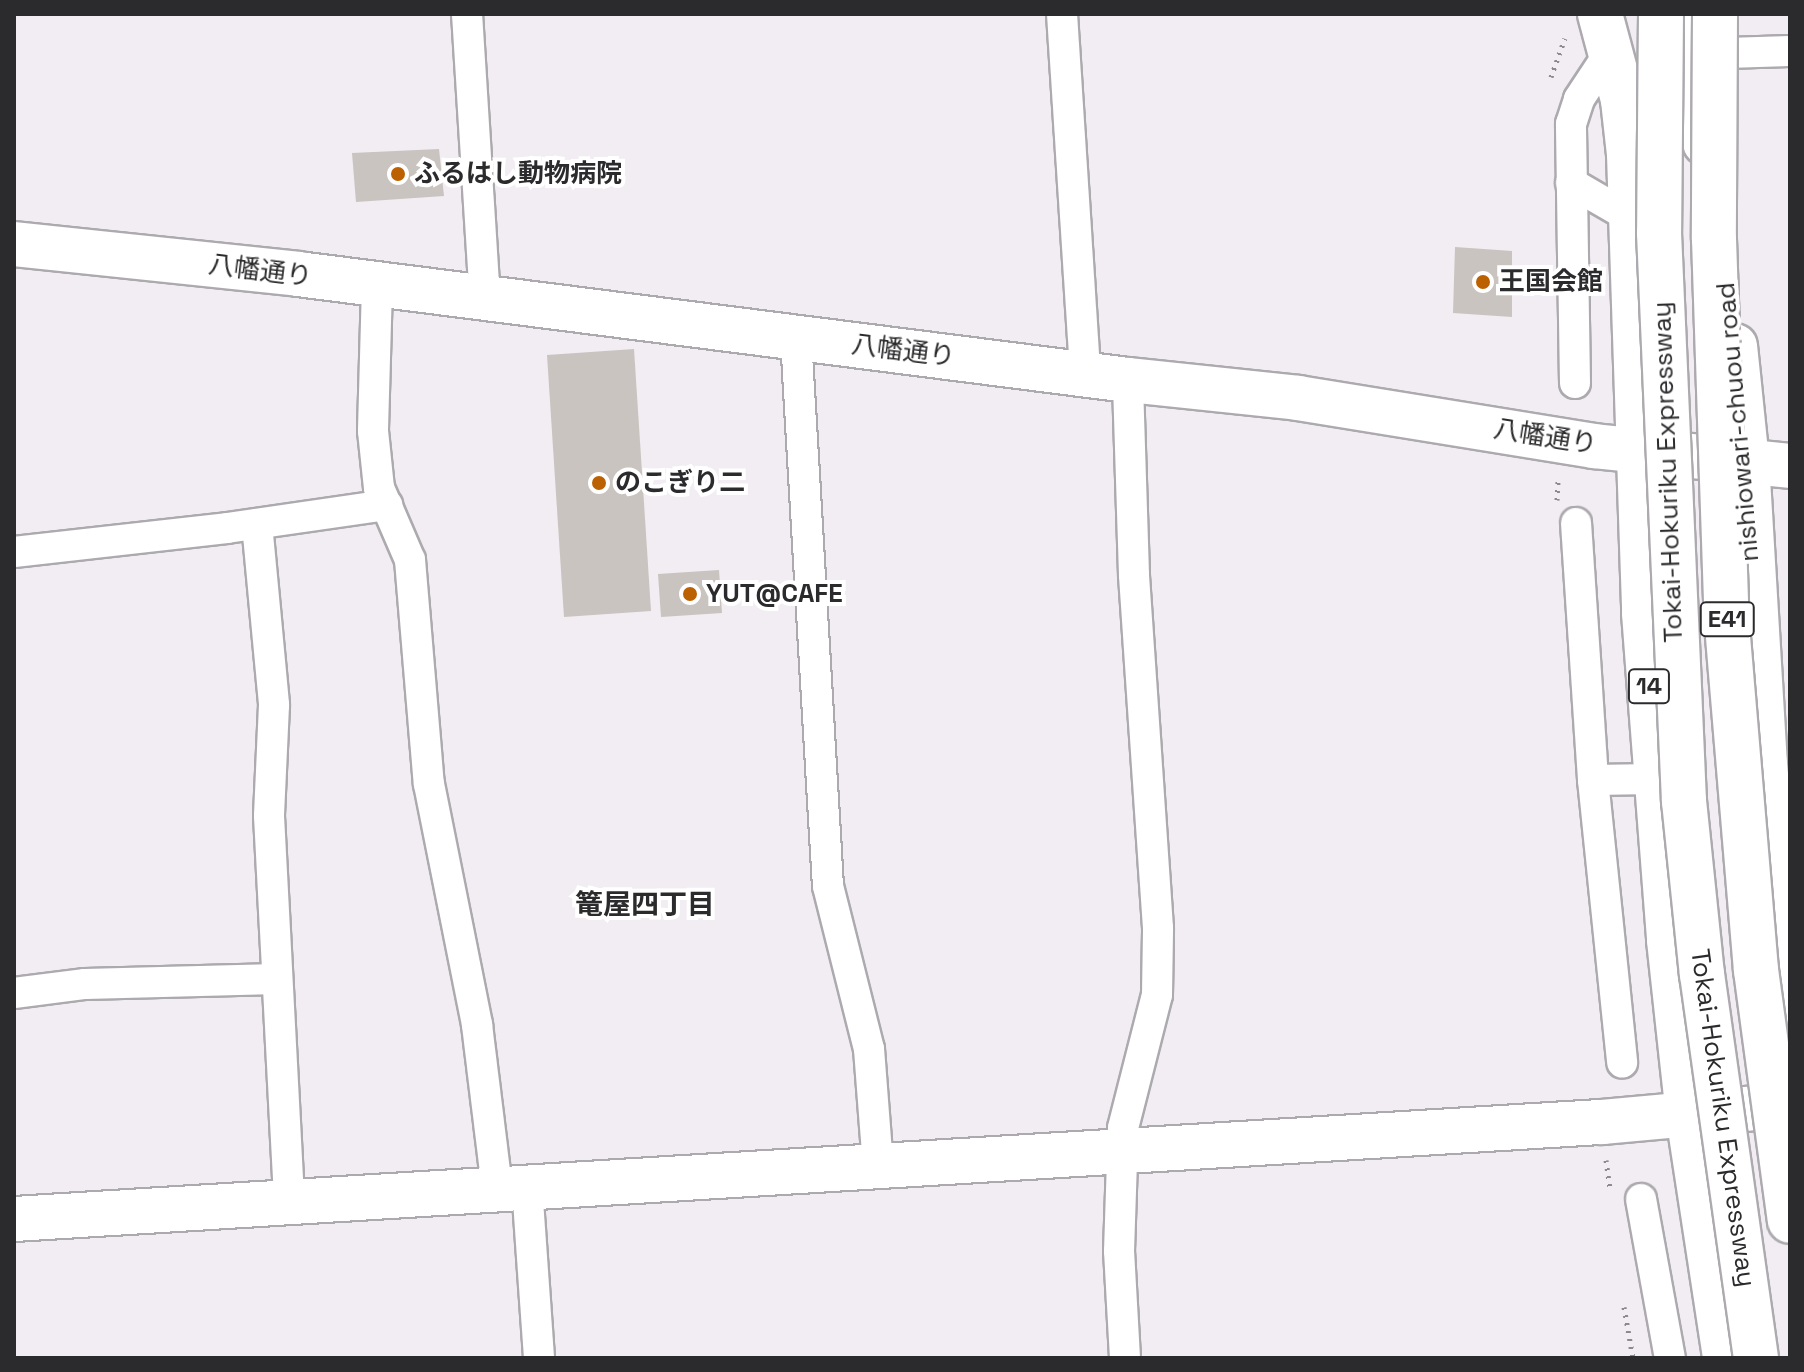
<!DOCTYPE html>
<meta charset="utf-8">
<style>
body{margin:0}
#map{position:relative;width:1804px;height:1372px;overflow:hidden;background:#f1edf2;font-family:"Space Grotesk","Noto Sans JP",sans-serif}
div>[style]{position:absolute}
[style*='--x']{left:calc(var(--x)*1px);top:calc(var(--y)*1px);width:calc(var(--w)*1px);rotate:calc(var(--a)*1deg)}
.building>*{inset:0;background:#c9c4c0}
.path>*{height:5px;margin-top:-2.5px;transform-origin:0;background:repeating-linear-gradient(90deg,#8d8a8e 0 2px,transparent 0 8px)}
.roads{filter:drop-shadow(2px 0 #adaaaf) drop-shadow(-2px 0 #adaaaf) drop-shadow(0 2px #adaaaf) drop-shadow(0 -2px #adaaaf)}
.street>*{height:30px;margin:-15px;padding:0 15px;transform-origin:15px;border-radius:15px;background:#fff}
.secondary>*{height:44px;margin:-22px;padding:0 22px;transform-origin:22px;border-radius:22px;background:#fff}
.primary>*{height:44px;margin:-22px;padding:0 22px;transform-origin:22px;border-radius:22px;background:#fff}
.bridges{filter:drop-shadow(2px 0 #adaaaf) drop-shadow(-2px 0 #adaaaf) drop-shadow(0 2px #adaaaf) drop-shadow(0 -2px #adaaaf)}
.highway-bridge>*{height:44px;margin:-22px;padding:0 22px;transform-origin:22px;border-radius:22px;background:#fff}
.dots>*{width:22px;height:22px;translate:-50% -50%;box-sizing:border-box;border:4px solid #fff;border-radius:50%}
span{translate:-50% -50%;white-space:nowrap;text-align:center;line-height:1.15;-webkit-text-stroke:8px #fff;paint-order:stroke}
.shield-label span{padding:2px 6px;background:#fff;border:2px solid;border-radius:6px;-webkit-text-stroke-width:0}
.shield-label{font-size:24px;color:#2b2a2c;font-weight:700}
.poi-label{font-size:26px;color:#2b2a2c;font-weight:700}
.left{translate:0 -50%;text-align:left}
.street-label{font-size:26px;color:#2b2a2c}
.neighbourhood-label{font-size:28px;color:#2b2a2c;font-weight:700}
.frame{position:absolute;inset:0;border:16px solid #2b2a2c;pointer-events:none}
</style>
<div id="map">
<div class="building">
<div style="clip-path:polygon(439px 149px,444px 196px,356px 202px,352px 153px)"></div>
<div style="clip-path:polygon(1455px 247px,1512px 251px,1512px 317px,1453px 313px)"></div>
<div style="clip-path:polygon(634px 349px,651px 611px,564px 617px,547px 355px)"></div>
<div style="clip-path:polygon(719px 570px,722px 613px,661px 617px,658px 574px)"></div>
</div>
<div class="path">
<div style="--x:1551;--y:77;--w:41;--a:-70.3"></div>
<div style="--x:1557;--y:500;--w:20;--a:-87"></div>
<div style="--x:1606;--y:1160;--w:29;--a:82"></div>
<div style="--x:1624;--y:1307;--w:52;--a:80"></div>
</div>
<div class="roads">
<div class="street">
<div style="--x:467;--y:14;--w:286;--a:86.4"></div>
<div style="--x:1062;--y:14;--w:360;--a:86.3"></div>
<div style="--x:1696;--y:54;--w:94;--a:-1.8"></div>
<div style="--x:1571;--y:183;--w:72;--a:30.1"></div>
<div style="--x:377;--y:286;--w:145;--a:91.6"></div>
<div style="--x:373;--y:431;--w:57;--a:84"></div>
<div style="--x:379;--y:488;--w:78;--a:66.7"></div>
<div style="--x:410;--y:560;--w:225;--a:85.2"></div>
<div style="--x:429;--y:784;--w:246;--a:78.7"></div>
<div style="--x:477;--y:1025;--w:164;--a:83"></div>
<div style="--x:796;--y:338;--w:549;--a:86.66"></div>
<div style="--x:828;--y:886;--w:168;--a:75.9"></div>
<div style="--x:869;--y:1049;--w:117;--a:85.6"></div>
<div style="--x:1575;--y:383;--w:259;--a:-90.9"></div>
<div style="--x:1571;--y:124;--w:26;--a:-72"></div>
<div style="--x:1579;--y:99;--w:60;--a:-56.6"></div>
<div style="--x:1576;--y:523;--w:258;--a:86.2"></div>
<div style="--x:1593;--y:780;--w:284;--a:84.1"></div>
<div style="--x:257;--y:524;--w:182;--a:84.6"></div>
<div style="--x:274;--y:705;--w:111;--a:92.6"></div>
<div style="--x:269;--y:816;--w:385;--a:87"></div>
<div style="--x:14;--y:552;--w:214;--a:-6.4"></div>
<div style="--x:227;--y:528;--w:162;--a:-8.2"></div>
<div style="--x:1593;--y:780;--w:61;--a:-0.9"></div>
<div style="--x:14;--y:993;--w:72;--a:-7.2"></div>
<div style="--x:85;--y:984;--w:192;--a:-1.5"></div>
<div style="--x:527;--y:1186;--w:172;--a:86"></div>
<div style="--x:1641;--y:1199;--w:162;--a:79.7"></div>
<div style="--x:1125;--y:1358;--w:107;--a:-93.2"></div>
<div style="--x:1119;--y:1251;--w:123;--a:-88.1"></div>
<div style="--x:1123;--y:1128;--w:137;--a:-75.7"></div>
<div style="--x:1157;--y:995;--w:67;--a:-89.1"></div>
<div style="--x:1158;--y:928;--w:354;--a:-93.9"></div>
<div style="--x:1134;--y:575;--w:195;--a:-91.8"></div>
</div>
<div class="secondary">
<div style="--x:14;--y:244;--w:286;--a:6"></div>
<div style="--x:298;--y:274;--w:837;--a:7.28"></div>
<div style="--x:1128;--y:380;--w:171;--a:6"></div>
<div style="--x:1298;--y:398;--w:300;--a:9.2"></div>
<div style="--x:1594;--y:446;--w:197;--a:5.8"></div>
<div style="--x:14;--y:1219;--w:1591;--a:-3.5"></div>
<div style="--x:1602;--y:1122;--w:189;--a:-5.2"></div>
</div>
<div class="primary">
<div style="--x:1600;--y:14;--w:89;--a:75"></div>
<div style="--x:1623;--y:100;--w:54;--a:83.7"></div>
<div style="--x:1629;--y:154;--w:459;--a:88.1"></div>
<div style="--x:1644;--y:613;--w:328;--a:85.6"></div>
<div style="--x:1669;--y:940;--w:176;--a:83.8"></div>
<div style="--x:1688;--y:1115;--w:246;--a:81.3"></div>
<div style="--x:1672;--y:14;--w:42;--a:70.7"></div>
<div style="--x:1686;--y:54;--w:91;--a:77.9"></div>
<div style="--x:1735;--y:346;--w:117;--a:84.1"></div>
<div style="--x:1747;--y:462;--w:303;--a:86.6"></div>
<div style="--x:1765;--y:764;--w:264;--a:84.6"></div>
</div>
</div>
<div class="bridges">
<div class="highway-bridge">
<div style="--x:1661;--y:14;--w:219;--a:90.5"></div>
<div style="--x:1659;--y:233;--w:569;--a:87.48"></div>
<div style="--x:1684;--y:801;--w:174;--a:84.1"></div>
<div style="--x:1702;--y:974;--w:388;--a:82"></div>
<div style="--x:1715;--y:14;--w:225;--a:90.3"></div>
<div style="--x:1714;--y:239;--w:386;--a:88.1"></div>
<div style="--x:1727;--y:625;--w:346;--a:85.2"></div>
<div style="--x:1756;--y:970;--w:253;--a:82.3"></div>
</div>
</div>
<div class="dots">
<div style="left:398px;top:174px;background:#bc6102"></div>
<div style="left:1483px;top:282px;background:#bc6102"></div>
<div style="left:599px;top:483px;background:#bc6102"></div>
<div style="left:690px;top:594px;background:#bc6102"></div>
</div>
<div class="shield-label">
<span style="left:1727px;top:619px">E41</span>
<span style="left:1649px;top:686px">14</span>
</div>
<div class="poi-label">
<span class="left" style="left:414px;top:174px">ふるはし動物病院</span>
<span class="left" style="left:1499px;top:282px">王国会館</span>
<span class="left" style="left:615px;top:483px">のこぎり二</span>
<span class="left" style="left:706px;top:594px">YUT@CAFE</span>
</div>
<div class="street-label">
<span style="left:260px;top:271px;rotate:7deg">八幡通り</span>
<span style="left:903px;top:351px;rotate:7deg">八幡通り</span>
<span style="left:1738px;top:422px;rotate:-95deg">nishiowari-chuou road</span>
<span style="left:1545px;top:437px;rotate:9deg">八幡通り</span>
<span style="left:1668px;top:472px;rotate:-92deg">Tokai-Hokuriku Expressway</span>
<span style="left:1723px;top:1118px;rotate:82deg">Tokai-Hokuriku Expressway</span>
</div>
<div class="neighbourhood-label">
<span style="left:645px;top:904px">篭屋四丁目</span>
</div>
<div class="frame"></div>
</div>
